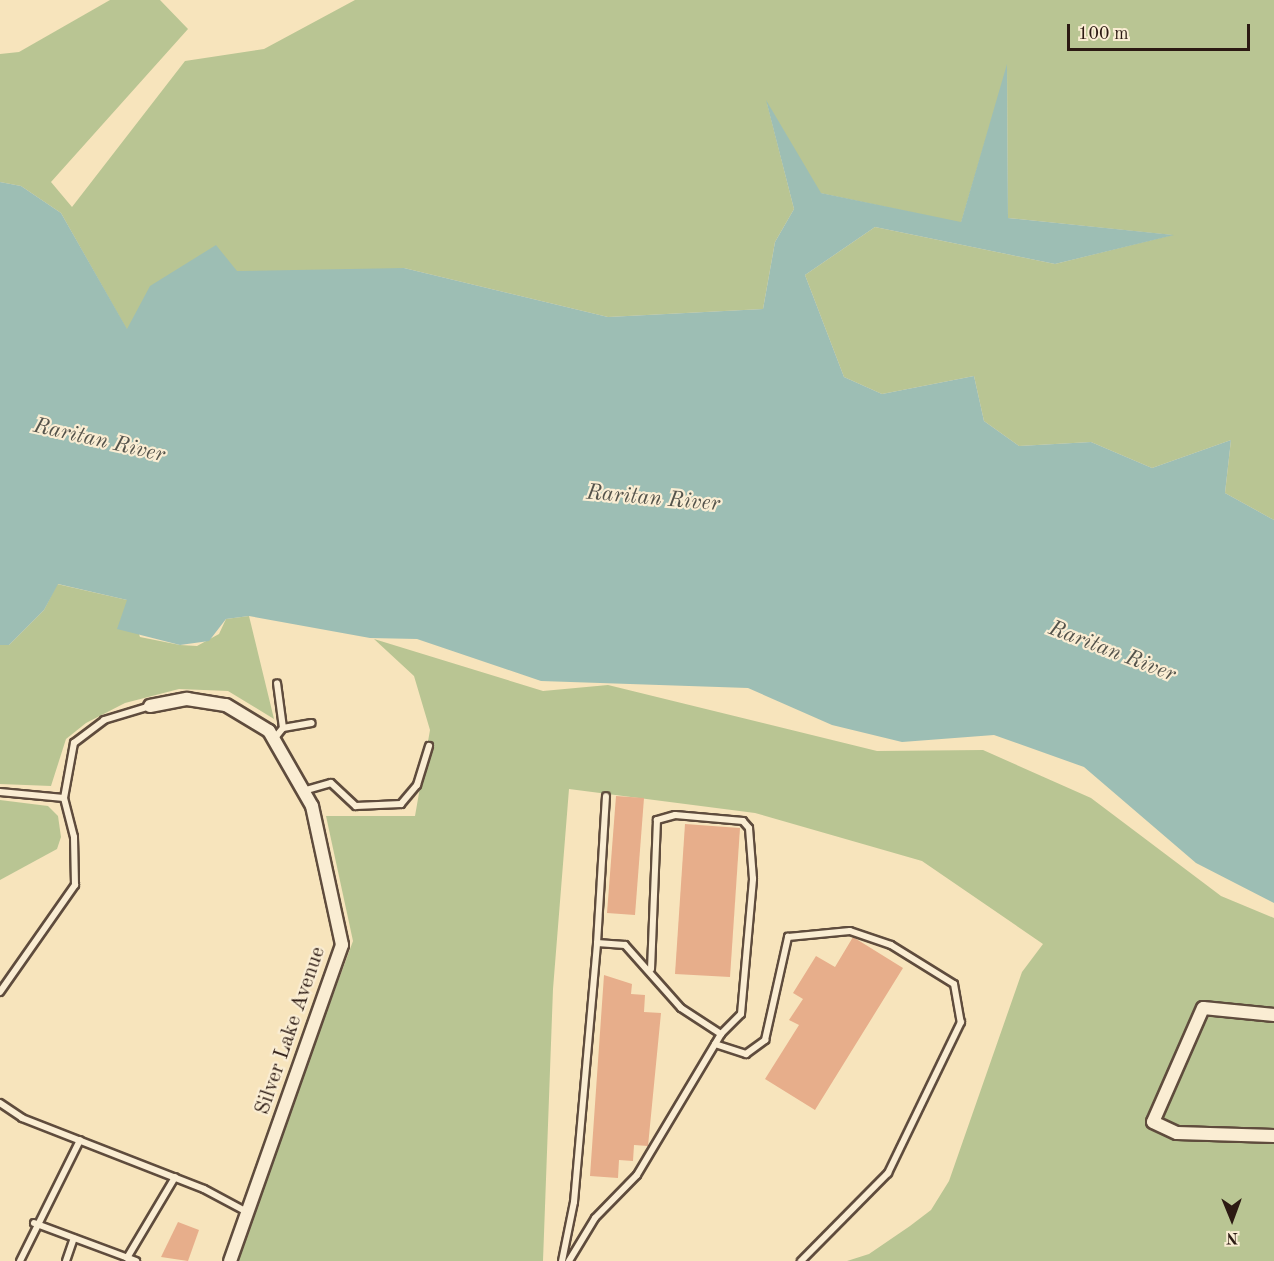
<!DOCTYPE html>
<style>
body{margin:0}
#map{position:relative;width:1274px;height:1261px;overflow:hidden;background:#f7e4bc;font-family:"Old Standard TT",serif}
div>[style]{position:absolute}
[style*='--x']{left:calc(var(--x)*1px);top:calc(var(--y)*1px);width:calc(var(--w)*1px);rotate:calc(var(--a)*1deg)}
.green>*{inset:0;background:#b9c593}
.water>*{inset:0;background:#9dbeb4}
.building>*{inset:0;background:#e7ae8b}
.roads{filter:drop-shadow(2px 0 #5f4c3d) drop-shadow(-2px 0 #5f4c3d) drop-shadow(0 2px #5f4c3d) drop-shadow(0 -2px #5f4c3d)}
.lane>*{height:6px;margin:-3px;padding:0 3px;transform-origin:3px;border-radius:3px;background:#faedd3}
.street>*{height:12px;margin:-6px;padding:0 6px;transform-origin:6px;border-radius:6px;background:#faedd3}
span{translate:-50% -50%;white-space:nowrap;text-align:center;line-height:1.15;-webkit-text-stroke:4.5px #faedd3;paint-order:stroke}
.street-label{font-size:21px;color:#2c1a13}
.water-label{font-size:22px;color:#54534b;font-style:italic}
.north{position:absolute;left:1202px;top:1189px;width:60px;height:60px;-webkit-text-stroke:4px #faedd3;paint-order:stroke;rotate:179deg;font-size:16px;font-weight:700;line-height:24px;text-align:center;color:#2c1a13}
.north::after{content:'';display:block;margin:auto;width:21px;height:27px;background:#2c1a13;clip-path:polygon(50% 0,100% 100%,50% 72%,0 100%)}
.scale{position:absolute;left:1067px;top:24px;width:183px;height:27px;box-sizing:border-box;border:3px solid #2c1a13;border-top:0;padding-left:8px;font-size:18px;line-height:21px;white-space:nowrap;color:#2c1a13;-webkit-text-stroke:4px #faedd3;paint-order:stroke}
</style>
<div id="map">
<div class="green">
<div style="clip-path:polygon(110px 0,160px 0,188px 29px,51px 182px,72px 207px,185px 61px,264px 49px,355px 0,1274px 0,1274px 520px,1225px 493px,1231px 440px,1152px 468px,1091px 442px,1019px 446px,984px 421px,974px 376px,882px 394px,844px 377px,805px 275px,875px 227px,1055px 264px,1172px 235px,1008px 218px,1007px 67px,961px 223px,820px 193px,767px 103px,794px 209px,775px 242px,763px 309px,608px 317px,404px 268px,127px 330px,61px 213px,21px 186px,0 182px,0 54px,19px 52px)"></div>
<div style="clip-path:polygon(57px 584px,127px 600px,140px 637px,180px 645px,197px 646px,219px 634px,226px 619px,249px 616px,274px 719px,228px 691px,179px 689px,125px 703px,86px 723px,66px 739px,51px 786px,0 784px,0 645px,9px 645px,44px 610px)"></div>
<div style="clip-path:polygon(374px 639px,543px 691px,608px 685px,877px 751px,983px 750px,1091px 798px,1221px 896px,1274px 918px,1274px 1261px,847px 1261px,869px 1254px,910px 1226px,931px 1210px,949px 1181px,1022px 972px,1043px 944px,922px 861px,755px 813px,569px 789px,553px 989px,543px 1261px,235px 1261px,353px 941px,326px 816px,415px 816px,430px 730px,414px 676px)"></div>
<div style="clip-path:polygon(0 800px,48px 806px,58px 816px,61px 837px,57px 849px,0 880px)"></div>
</div>
<div class="water">
<div style="clip-path:polygon(1007px 64px,1008px 218px,1174px 235px,1055px 264px,875px 227px,805px 275px,844px 377px,882px 394px,974px 376px,984px 421px,1019px 446px,1091px 442px,1152px 468px,1231px 440px,1225px 493px,1274px 520px,1274px 903px,1196px 863px,1084px 767px,994px 735px,902px 742px,832px 725px,748px 688px,541px 681px,417px 639px,370px 638px,249px 616px,226px 619px,209px 641px,180px 645px,117px 629px,127px 600px,58px 584px,44px 610px,9px 645px,0 645px,0 182px,21px 186px,61px 213px,127px 329px,150px 286px,216px 245px,237px 271px,404px 268px,608px 317px,763px 309px,775px 242px,794px 209px,766px 100px,821px 193px,961px 222px)"></div>
</div>
<div class="building">
<div style="clip-path:polygon(616px 796px,644px 798px,635px 915px,607px 913px)"></div>
<div style="clip-path:polygon(685px 824px,740px 828px,730px 977px,675px 974px)"></div>
<div style="clip-path:polygon(853px 937px,903px 968px,815px 1110px,765px 1079px,799px 1025px,789px 1020px,803px 999px,793px 993px,816px 956px,835px 967px)"></div>
<div style="clip-path:polygon(604px 975px,632px 984px,631px 994px,645px 995px,644px 1012px,661px 1013px,648px 1146px,634px 1145px,633px 1161px,619px 1160px,618px 1178px,590px 1176px)"></div>
<div style="clip-path:polygon(178px 1222px,199px 1230px,188px 1261px,161px 1257px)"></div>
</div>
<div class="roads">
<div class="lane">
<div style="--x:283;--y:728;--w:29;--a:-10"></div>
<div style="--x:274;--y:739;--w:14;--a:-51"></div>
<div style="--x:283;--y:728;--w:45;--a:-97.6"></div>
<div style="--x:303;--y:791;--w:29;--a:-16"></div>
<div style="--x:331;--y:783;--w:34;--a:43"></div>
<div style="--x:356;--y:806;--w:45;--a:-2.5"></div>
<div style="--x:401;--y:804;--w:25;--a:-50"></div>
<div style="--x:417;--y:785;--w:41;--a:-72.9"></div>
<div style="--x:0;--y:792;--w:64;--a:5.4"></div>
<div style="--x:597;--y:943;--w:147;--a:-86.5"></div>
<div style="--x:0;--y:992;--w:131;--a:-55"></div>
<div style="--x:75;--y:885;--w:48;--a:-91.2"></div>
<div style="--x:74;--y:837;--w:40;--a:-104.4"></div>
<div style="--x:64;--y:798;--w:56;--a:-79.7"></div>
<div style="--x:74;--y:743;--w:38;--a:-37"></div>
<div style="--x:104;--y:720;--w:48;--a:-16.9"></div>
<div style="--x:715;--y:1044;--w:33;--a:18"></div>
<div style="--x:746;--y:1054;--w:24;--a:-36"></div>
<div style="--x:765;--y:1040;--w:106;--a:-77.4"></div>
<div style="--x:788;--y:937;--w:62;--a:-5.5"></div>
<div style="--x:850;--y:931;--w:43;--a:18.9"></div>
<div style="--x:891;--y:945;--w:74;--a:31.8"></div>
<div style="--x:954;--y:984;--w:39;--a:80"></div>
<div style="--x:961;--y:1022;--w:168;--a:115.8"></div>
<div style="--x:888;--y:1173;--w:124;--a:134.7"></div>
<div style="--x:0;--y:1103;--w:27;--a:34"></div>
<div style="--x:22;--y:1118;--w:195;--a:21.3"></div>
<div style="--x:204;--y:1189;--w:49;--a:28.1"></div>
<div style="--x:34;--y:1223;--w:109;--a:20.4"></div>
<div style="--x:127;--y:1258;--w:94;--a:-59.3"></div>
<div style="--x:20;--y:1261;--w:135;--a:-63.6"></div>
<div style="--x:66;--y:1261;--w:24;--a:-71"></div>
<div style="--x:562;--y:1261;--w:60;--a:-78.5"></div>
<div style="--x:574;--y:1202;--w:260;--a:-84.9"></div>
<div style="--x:597;--y:943;--w:28;--a:4"></div>
<div style="--x:625;--y:945;--w:84;--a:48.4"></div>
<div style="--x:681;--y:1008;--w:48;--a:33"></div>
<div style="--x:569;--y:1261;--w:50;--a:-58.8"></div>
<div style="--x:595;--y:1218;--w:60;--a:-45.7"></div>
<div style="--x:637;--y:1175;--w:164;--a:-59.2"></div>
<div style="--x:721;--y:1034;--w:28;--a:-45"></div>
<div style="--x:741;--y:1014;--w:136;--a:-84.9"></div>
<div style="--x:753;--y:879;--w:51;--a:-94.5"></div>
<div style="--x:749;--y:828;--w:9;--a:-131"></div>
<div style="--x:743;--y:821;--w:68;--a:-175"></div>
<div style="--x:675;--y:815;--w:19;--a:164"></div>
<div style="--x:657;--y:820;--w:149;--a:92.3"></div>
</div>
<div class="street">
<div style="--x:150;--y:706;--w:38;--a:-11"></div>
<div style="--x:187;--y:699;--w:39;--a:9"></div>
<div style="--x:226;--y:705;--w:50;--a:31.2"></div>
<div style="--x:269;--y:731;--w:86;--a:60.2"></div>
<div style="--x:312;--y:806;--w:142;--a:77.8"></div>
<div style="--x:342;--y:945;--w:335;--a:109.5"></div>
<div style="--x:1274;--y:1015;--w:71;--a:-174.4"></div>
<div style="--x:1203;--y:1008;--w:124;--a:113.7"></div>
<div style="--x:1153;--y:1122;--w:26;--a:25"></div>
<div style="--x:1177;--y:1133;--w:97;--a:1.8"></div>
</div>
</div>
<div class="street-label">
<span style="left:291px;top:1031px;rotate:-71deg">Silver Lake Avenue</span>
</div>
<div class="water-label">
<span style="left:99px;top:441px;rotate:13deg">Raritan River</span>
<span style="left:653px;top:499px;rotate:5deg">Raritan River</span>
<span style="left:1112px;top:652px;rotate:21deg">Raritan River</span>
</div>
<div class="north">N</div>
<div class="scale">100 m</div>
</div>
